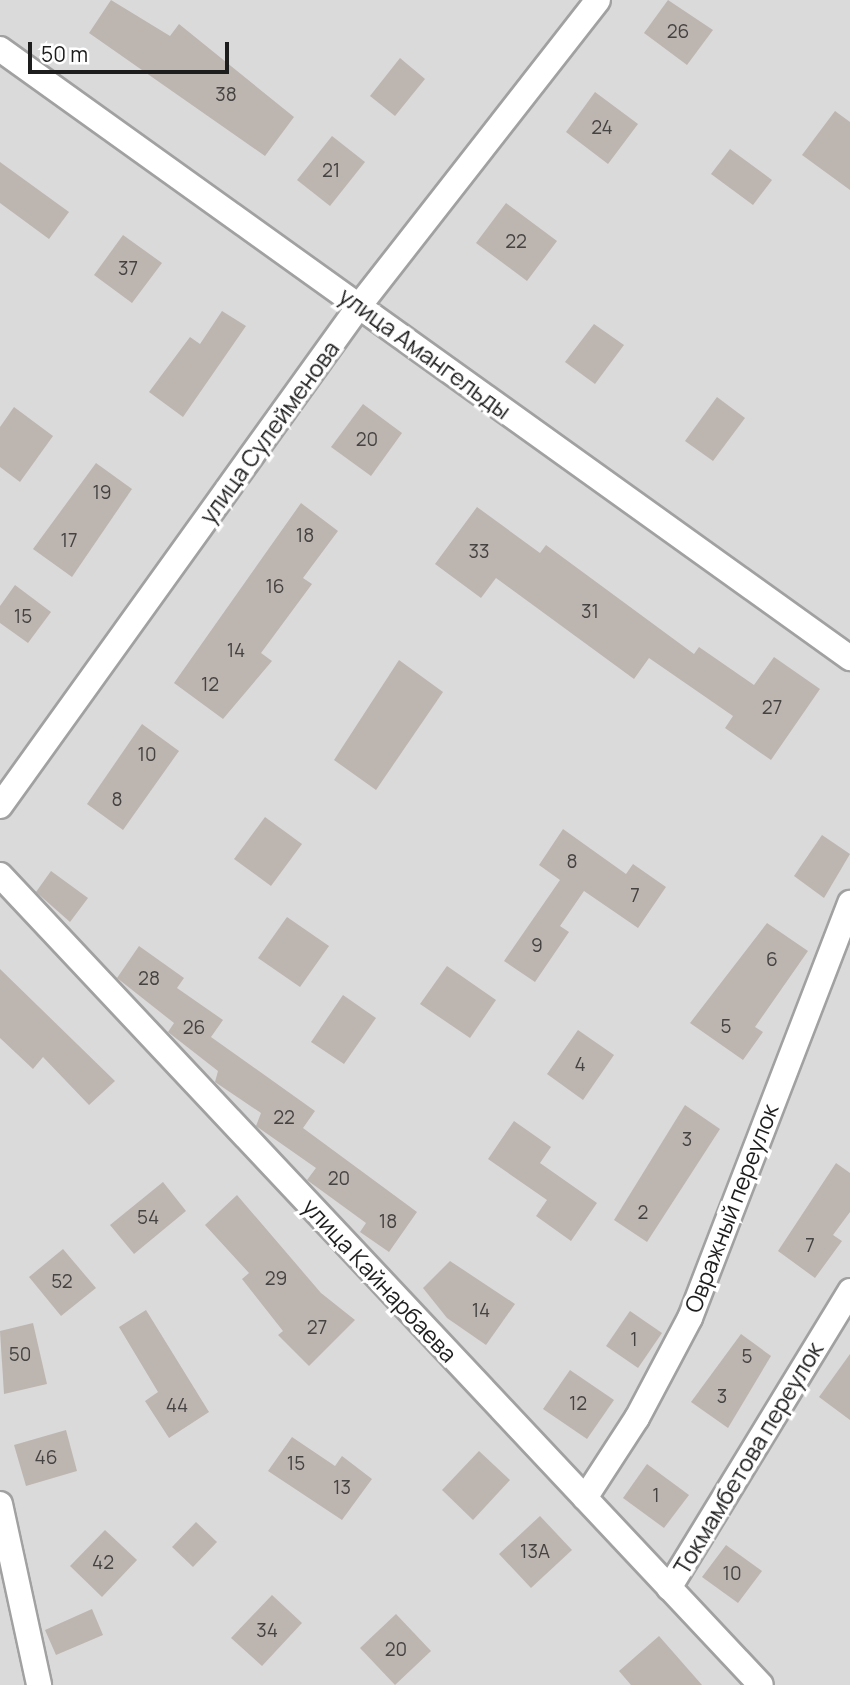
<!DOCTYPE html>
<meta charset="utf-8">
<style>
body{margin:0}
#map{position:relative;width:850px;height:1685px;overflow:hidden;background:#ede9e3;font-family:Manrope,sans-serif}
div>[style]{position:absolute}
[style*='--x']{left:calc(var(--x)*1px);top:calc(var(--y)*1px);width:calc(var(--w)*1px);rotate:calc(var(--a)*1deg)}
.residential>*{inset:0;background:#dbdada}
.building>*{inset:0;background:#bdb5b0}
.roads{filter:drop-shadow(2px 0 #a1a1a1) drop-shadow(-2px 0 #a1a1a1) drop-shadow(0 2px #a1a1a1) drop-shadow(0 -2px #a1a1a1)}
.minor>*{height:24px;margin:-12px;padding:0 12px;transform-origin:12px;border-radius:12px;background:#fff}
span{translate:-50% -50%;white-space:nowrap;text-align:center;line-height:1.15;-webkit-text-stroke:7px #fff;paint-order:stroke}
.number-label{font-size:19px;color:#454342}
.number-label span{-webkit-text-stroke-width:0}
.street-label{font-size:23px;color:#1d1d1d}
.scale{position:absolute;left:28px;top:42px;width:201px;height:32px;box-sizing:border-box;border:4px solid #1d1d1d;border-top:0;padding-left:9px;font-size:21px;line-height:24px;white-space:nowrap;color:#1d1d1d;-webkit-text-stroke:5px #fff;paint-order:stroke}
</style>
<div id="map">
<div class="residential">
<div style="clip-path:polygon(0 0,850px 0,850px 1685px,0 1685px)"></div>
</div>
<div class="building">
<div style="clip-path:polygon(111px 0,170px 36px,179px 24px,294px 117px,265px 156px,89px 33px)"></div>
<div style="clip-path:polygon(668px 0,713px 30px,687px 65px,644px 33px)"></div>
<div style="clip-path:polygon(400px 58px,425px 79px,395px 116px,370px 96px)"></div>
<div style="clip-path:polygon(595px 92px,638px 124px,608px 164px,566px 132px)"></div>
<div style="clip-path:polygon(835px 111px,850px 122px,850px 190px,802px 155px)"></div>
<div style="clip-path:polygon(332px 136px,365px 162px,330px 206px,297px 180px)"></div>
<div style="clip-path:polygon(730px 149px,772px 180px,753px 205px,711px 174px)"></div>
<div style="clip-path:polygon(0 162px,69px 212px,49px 239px,0 203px)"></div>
<div style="clip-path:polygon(506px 203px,557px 241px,527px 281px,476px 243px)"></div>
<div style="clip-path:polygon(123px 235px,162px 263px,132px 303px,94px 275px)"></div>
<div style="clip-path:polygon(222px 311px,246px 326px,183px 417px,149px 392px,190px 337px,200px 344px)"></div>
<div style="clip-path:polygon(594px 324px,624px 345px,595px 384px,565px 362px)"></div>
<div style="clip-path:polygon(717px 397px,745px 418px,713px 461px,685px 441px)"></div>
<div style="clip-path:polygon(363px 404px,402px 433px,371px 476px,331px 447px)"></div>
<div style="clip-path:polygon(14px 407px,53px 436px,20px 482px,0 467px,0 427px)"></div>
<div style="clip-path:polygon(96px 463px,132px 489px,72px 577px,33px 549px)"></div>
<div style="clip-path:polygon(301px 503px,338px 531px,303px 578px,312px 584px,261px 653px,272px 661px,223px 719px,174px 683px)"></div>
<div style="clip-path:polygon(477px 507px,540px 553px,546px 545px,694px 654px,699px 647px,754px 685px,774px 657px,820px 689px,771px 760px,725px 728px,733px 716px,649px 658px,634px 679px,496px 578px,481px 598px,435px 564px)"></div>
<div style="clip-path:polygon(15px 585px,51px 612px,28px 643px,0 623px,0 606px)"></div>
<div style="clip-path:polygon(399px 660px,443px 692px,376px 790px,334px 760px)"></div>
<div style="clip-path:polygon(142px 724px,179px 751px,123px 830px,87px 804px)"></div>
<div style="clip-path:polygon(265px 817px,302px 844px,271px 886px,234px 859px)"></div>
<div style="clip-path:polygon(563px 829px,626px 874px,633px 864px,666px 887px,638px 928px,584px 891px,560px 926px,569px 932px,535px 982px,504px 961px,560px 880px,539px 865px)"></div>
<div style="clip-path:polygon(822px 835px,850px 854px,824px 898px,794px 876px)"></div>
<div style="clip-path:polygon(51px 871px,88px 898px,70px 922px,36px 892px)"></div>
<div style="clip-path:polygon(287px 917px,329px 946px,300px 987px,258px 958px)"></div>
<div style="clip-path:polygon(767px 923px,808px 951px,755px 1027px,763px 1032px,743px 1060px,690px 1023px)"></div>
<div style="clip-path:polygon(139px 946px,184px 978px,177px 988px,223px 1020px,211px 1037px,315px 1111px,303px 1128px,417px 1212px,389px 1252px,360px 1232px,366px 1223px,307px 1180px,316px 1168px,256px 1126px,261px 1113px,215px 1082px,218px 1071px,168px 1032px,174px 1023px,117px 978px)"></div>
<div style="clip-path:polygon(447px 966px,496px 1000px,470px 1038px,420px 1004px)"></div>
<div style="clip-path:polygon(0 969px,115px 1081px,89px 1105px,43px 1057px,33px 1069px,0 1038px)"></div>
<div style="clip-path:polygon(343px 995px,376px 1018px,344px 1064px,311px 1042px)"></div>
<div style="clip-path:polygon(578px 1030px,614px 1055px,583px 1100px,547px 1074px)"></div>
<div style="clip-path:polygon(685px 1105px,720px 1129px,647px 1242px,614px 1220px)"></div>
<div style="clip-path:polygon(514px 1121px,551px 1147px,540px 1163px,597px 1203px,571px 1241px,536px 1216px,547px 1200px,488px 1159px)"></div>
<div style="clip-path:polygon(836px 1163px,850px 1173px,850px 1212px,833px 1235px,842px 1241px,815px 1278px,778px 1251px)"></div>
<div style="clip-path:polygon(163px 1182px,186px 1211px,134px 1254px,110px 1225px)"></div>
<div style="clip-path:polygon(237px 1195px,321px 1293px,355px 1320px,309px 1366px,278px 1335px,283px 1331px,242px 1279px,249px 1273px,205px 1225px)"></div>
<div style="clip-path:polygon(63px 1249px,96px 1288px,61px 1316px,29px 1277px)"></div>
<div style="clip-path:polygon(450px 1261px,515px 1304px,486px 1345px,447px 1318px,423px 1288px)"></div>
<div style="clip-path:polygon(146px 1310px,209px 1412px,169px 1438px,145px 1401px,158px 1392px,119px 1327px)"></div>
<div style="clip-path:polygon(630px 1311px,662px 1333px,638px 1368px,606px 1346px)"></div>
<div style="clip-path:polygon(33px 1323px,47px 1384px,4px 1394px,0 1331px)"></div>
<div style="clip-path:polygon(741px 1334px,771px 1356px,728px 1428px,691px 1402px)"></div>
<div style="clip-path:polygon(850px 1354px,850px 1420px,819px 1397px)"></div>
<div style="clip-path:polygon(570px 1370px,614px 1400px,587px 1439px,543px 1409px)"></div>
<div style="clip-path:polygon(66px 1430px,77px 1471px,26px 1486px,14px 1445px)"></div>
<div style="clip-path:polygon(292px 1437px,335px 1466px,342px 1456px,372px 1479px,342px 1520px,268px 1471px)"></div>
<div style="clip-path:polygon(479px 1451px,510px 1480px,473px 1520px,442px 1490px)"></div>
<div style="clip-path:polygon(647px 1464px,689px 1495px,664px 1528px,623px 1498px)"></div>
<div style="clip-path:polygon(540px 1516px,572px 1550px,531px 1588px,499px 1554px)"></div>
<div style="clip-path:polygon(196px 1522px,217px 1542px,193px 1567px,172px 1547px)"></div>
<div style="clip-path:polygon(105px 1530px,137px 1560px,102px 1597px,70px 1566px)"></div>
<div style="clip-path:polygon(726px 1545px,762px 1571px,738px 1603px,702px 1577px)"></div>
<div style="clip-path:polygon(272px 1595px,302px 1623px,262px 1666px,231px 1638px)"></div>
<div style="clip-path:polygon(92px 1609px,103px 1635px,56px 1655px,45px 1630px)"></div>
<div style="clip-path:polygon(396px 1614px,431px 1651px,395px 1685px,360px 1648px)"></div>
<div style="clip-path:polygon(659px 1636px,702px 1685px,631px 1685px,619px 1671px)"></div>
</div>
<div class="roads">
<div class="minor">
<div style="--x:0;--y:49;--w:1046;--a:35.62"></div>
<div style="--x:0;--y:806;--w:616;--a:-54.32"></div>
<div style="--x:359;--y:306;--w:388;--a:-52"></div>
<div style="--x:0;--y:875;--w:1111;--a:46.79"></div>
<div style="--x:585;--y:1498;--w:95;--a:-57"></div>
<div style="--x:637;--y:1418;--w:113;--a:-62.1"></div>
<div style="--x:690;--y:1318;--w:445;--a:-68.9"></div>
<div style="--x:0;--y:1504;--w:185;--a:77.8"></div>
<div style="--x:669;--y:1588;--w:348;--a:-58.6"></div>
</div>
</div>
<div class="number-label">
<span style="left:678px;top:32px">26</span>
<span style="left:226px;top:95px">38</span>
<span style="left:602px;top:128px">24</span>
<span style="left:331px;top:171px">21</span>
<span style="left:516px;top:242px">22</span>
<span style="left:128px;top:269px">37</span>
<span style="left:367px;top:440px">20</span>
<span style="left:102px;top:493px">19</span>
<span style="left:305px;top:536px">18</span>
<span style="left:69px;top:541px">17</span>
<span style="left:479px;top:552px">33</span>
<span style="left:275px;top:587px">16</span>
<span style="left:590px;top:612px">31</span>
<span style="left:23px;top:617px">15</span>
<span style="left:236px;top:651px">14</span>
<span style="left:210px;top:685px">12</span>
<span style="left:772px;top:708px">27</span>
<span style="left:147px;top:755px">10</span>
<span style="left:117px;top:800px">8</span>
<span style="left:572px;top:862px">8</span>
<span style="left:635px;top:896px">7</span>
<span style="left:537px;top:946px">9</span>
<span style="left:772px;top:960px">6</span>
<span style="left:149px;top:979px">28</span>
<span style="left:726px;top:1027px">5</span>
<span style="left:194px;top:1028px">26</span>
<span style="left:580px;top:1065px">4</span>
<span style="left:284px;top:1118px">22</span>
<span style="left:687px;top:1140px">3</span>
<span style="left:339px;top:1179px">20</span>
<span style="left:643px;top:1213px">2</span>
<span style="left:148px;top:1218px">54</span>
<span style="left:388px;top:1222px">18</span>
<span style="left:810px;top:1246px">7</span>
<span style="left:276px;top:1279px">29</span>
<span style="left:62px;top:1282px">52</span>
<span style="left:481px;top:1311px">14</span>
<span style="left:317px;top:1328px">27</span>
<span style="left:634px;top:1340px">1</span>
<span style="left:20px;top:1355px">50</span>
<span style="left:747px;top:1357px">5</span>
<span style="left:722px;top:1397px">3</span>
<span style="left:578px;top:1404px">12</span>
<span style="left:177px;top:1406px">44</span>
<span style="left:46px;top:1458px">46</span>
<span style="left:296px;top:1464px">15</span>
<span style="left:342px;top:1488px">13</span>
<span style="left:656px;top:1496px">1</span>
<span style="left:535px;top:1552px">13А</span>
<span style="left:103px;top:1563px">42</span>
<span style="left:732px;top:1574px">10</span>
<span style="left:267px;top:1631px">34</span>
<span style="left:396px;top:1650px">20</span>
</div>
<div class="street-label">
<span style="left:425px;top:353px;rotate:36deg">улица Амангельды</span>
<span style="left:269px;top:432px;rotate:-54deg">улица Сулейменова</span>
<span style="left:731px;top:1208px;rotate:-69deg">Овражный переулок</span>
<span style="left:380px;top:1280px;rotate:47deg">улица Кайнарбаева</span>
<span style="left:748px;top:1458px;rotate:-59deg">Токмамбетова переулок</span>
</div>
<div class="scale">50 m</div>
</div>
